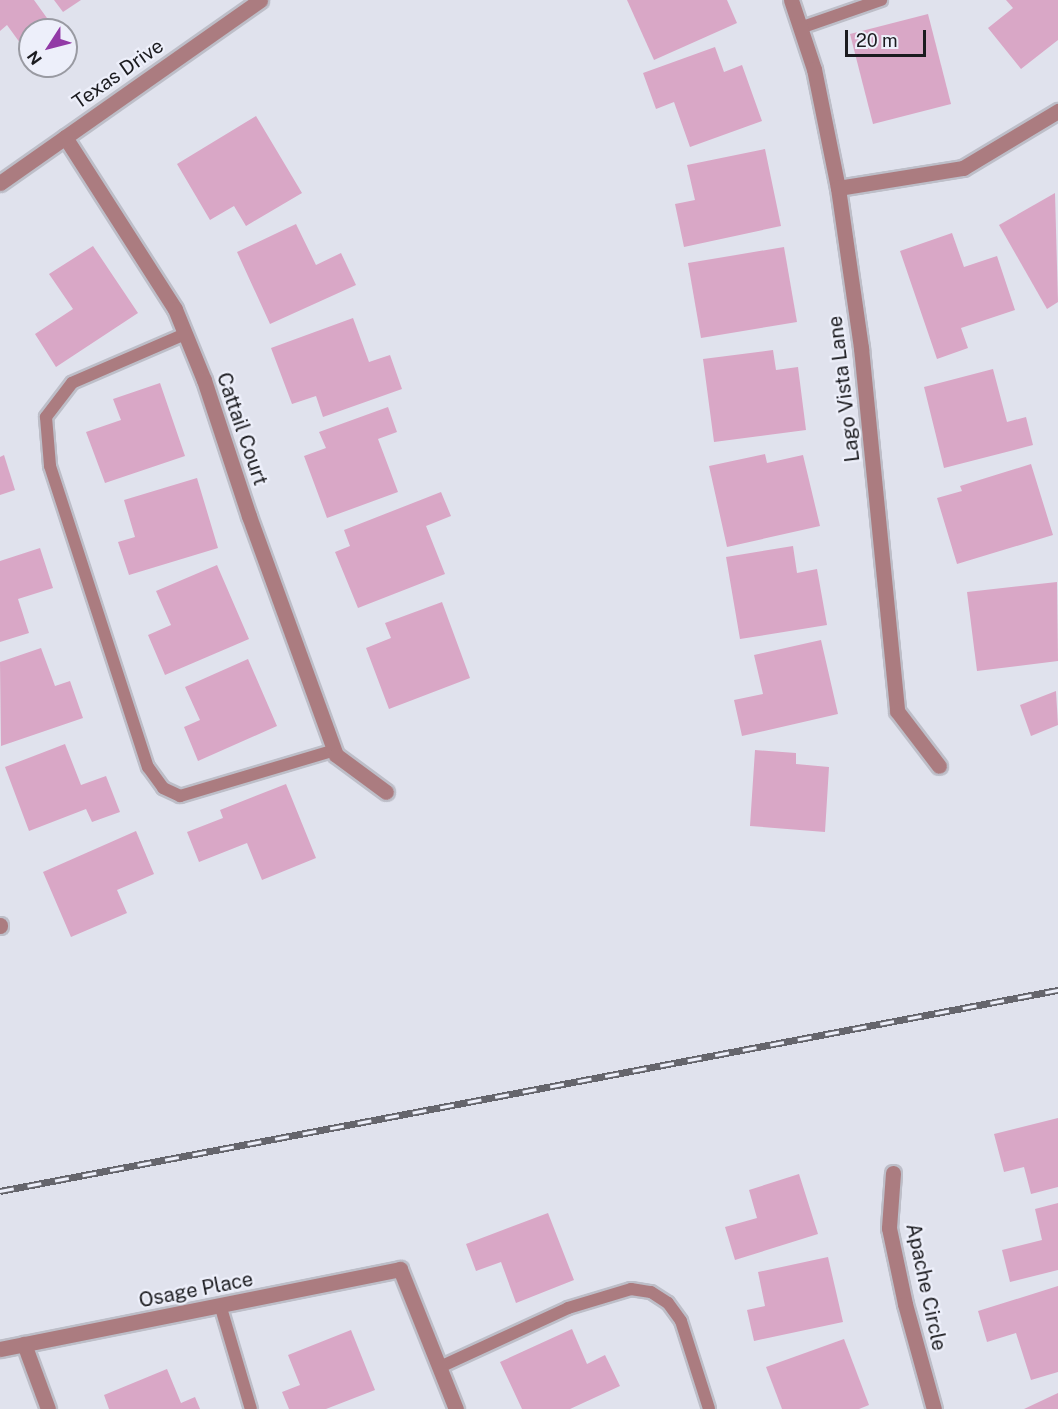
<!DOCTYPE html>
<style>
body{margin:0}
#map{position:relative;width:1058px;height:1409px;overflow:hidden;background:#e0e2ed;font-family:"Public Sans",sans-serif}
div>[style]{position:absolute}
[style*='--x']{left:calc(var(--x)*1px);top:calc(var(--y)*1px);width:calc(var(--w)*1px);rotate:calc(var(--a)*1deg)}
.building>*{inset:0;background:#d9a7c6}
.roads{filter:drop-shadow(2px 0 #bdbec8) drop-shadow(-2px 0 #bdbec8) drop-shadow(0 2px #bdbec8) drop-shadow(0 -2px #bdbec8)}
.service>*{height:12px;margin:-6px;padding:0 6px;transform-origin:6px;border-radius:6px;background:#ab7c80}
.minor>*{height:15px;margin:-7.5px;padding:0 7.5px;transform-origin:7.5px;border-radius:7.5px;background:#ab7c80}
.tertiary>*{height:15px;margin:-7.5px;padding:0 7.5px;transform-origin:7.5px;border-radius:7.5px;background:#ab7c80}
.rail>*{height:7px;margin-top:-3.5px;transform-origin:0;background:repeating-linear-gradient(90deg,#edeffa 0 14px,#65656c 0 28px);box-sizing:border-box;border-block:2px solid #65656c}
span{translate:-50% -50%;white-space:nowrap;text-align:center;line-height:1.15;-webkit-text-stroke:4.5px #edeffa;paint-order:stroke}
.street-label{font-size:20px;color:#1b1b1f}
.north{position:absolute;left:18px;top:18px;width:60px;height:60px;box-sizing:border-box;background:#edeffa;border:2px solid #999aa2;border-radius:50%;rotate:234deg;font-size:16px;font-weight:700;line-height:24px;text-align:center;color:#1b1b1f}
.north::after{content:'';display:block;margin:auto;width:21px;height:27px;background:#923aa6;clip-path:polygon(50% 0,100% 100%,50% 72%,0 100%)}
.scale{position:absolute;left:845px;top:30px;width:81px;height:27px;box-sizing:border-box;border:3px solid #1b1b1f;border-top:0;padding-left:8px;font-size:18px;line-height:21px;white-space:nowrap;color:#1b1b1f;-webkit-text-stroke:4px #edeffa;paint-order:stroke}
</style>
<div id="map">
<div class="building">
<div style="clip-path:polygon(0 0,34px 0,52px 25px,45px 30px,30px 30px,30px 41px,23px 47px,7px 25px,0 31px)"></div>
<div style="clip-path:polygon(54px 0,81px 0,63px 12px)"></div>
<div style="clip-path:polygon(627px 0,727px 0,737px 23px,654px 60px)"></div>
<div style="clip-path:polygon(1006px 0,1058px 0,1058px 40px,1021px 69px,988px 28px,1013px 8px)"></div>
<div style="clip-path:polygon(928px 14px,951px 104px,873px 124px,850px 34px)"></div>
<div style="clip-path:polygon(715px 47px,724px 72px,742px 65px,762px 121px,690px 147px,674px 102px,656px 109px,643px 73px)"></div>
<div style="clip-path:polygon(256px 116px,302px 193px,246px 226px,234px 206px,210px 220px,177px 164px)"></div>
<div style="clip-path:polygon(765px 149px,781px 226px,684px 247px,675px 204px,695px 200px,687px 165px)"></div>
<div style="clip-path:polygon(1055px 193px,1058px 302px,1047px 309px,999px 225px)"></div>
<div style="clip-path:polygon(296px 224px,316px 265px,341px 253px,356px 285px,270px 324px,237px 252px)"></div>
<div style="clip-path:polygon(952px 233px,964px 267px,997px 256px,1015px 310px,961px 328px,968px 348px,937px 359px,900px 251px)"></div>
<div style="clip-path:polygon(93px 246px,138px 313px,56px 367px,35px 334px,73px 309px,49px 274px)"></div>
<div style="clip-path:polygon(784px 247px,797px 322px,701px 338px,688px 263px)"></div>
<div style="clip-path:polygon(353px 318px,369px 362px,390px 355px,402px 389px,323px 417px,316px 396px,292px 404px,271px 348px)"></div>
<div style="clip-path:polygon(773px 350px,776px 370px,798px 367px,806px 430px,714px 442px,703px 359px)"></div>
<div style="clip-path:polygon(993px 369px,1007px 422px,1026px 417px,1033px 445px,944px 468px,924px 387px)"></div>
<div style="clip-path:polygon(160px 383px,185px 456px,105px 483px,86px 432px,121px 420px,113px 399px)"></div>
<div style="clip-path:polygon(388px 407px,397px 432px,378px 439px,398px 492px,327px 518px,304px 456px,326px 448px,319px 432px)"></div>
<div style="clip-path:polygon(765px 454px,767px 463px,803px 455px,820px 526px,727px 547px,709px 466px)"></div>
<div style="clip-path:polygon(4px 455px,15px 490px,0 495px,0 457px)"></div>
<div style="clip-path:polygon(1031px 464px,1053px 535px,957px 564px,937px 498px,962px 491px,960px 486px)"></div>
<div style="clip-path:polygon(197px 478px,218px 548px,129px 575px,118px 542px,135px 537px,124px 500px)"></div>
<div style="clip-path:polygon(441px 492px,451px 516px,426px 526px,445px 574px,358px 608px,335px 552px,350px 546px,344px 530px)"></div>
<div style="clip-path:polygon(793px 546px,797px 573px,817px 569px,827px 625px,740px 639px,726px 557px)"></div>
<div style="clip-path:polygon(40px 548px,53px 588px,18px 599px,29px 633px,0 642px,0 561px)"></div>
<div style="clip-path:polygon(217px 565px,249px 639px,165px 675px,148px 635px,171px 625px,156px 591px)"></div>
<div style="clip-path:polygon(1057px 582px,1058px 661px,977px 671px,967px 592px)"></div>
<div style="clip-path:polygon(442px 602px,470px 678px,389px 709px,366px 648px,391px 638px,385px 623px)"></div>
<div style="clip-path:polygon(821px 640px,838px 714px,742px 736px,734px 700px,763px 694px,754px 655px)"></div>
<div style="clip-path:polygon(41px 648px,55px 686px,70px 681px,83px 718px,1px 746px,0 662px)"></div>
<div style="clip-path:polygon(248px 659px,277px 726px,198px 761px,184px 727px,200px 720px,185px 687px)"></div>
<div style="clip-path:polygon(1056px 691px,1058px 725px,1031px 736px,1020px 705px)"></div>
<div style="clip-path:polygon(65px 744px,81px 785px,106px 776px,120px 812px,92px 822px,86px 809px,29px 831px,5px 767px)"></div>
<div style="clip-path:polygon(755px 750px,796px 753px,796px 764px,829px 767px,825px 832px,750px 826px)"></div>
<div style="clip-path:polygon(286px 784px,316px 858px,262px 880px,247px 843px,199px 862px,187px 832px,223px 818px,220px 810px)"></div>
<div style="clip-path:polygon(136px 831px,154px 874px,117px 890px,127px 913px,71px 937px,43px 872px)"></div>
<div style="clip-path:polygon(1058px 1118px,1058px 1187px,1031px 1194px,1024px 1167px,1004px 1172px,994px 1134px)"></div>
<div style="clip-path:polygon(799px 1174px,818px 1234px,735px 1260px,725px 1227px,757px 1218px,749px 1190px)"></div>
<div style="clip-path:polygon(1058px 1203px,1058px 1270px,1010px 1282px,1002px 1250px,1042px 1240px,1035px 1209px)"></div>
<div style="clip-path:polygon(548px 1213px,574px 1280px,516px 1303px,501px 1262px,476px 1271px,466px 1244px)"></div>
<div style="clip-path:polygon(828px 1257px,843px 1322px,754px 1341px,747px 1310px,765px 1306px,758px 1272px)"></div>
<div style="clip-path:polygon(1058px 1286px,1058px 1372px,1031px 1380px,1016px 1333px,987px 1342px,978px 1311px)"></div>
<div style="clip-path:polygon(572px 1329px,587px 1364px,605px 1355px,620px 1386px,570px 1409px,522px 1409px,500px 1362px)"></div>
<div style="clip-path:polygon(351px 1330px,375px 1390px,326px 1409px,289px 1409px,282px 1392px,300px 1385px,288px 1355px)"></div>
<div style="clip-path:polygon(844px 1339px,869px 1405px,859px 1409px,782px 1409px,766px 1367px)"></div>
<div style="clip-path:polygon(167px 1369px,181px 1403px,195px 1397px,200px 1409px,109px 1409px,104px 1395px)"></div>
<div style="clip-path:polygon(1058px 1393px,1058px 1409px,1024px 1409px)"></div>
</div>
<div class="roads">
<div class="service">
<div style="--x:800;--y:28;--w:86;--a:-19.1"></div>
<div style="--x:185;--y:334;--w:123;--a:156.6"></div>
<div style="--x:72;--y:383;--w:43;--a:127.4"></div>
<div style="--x:46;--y:417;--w:49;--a:85.3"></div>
<div style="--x:50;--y:466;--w:317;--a:72"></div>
<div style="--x:148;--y:767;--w:26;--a:54"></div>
<div style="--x:163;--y:788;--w:19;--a:25"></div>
<div style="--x:180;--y:796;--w:162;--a:-16.5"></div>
<div style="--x:221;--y:1308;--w:105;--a:73.5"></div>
<div style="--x:440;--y:1367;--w:141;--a:-24.7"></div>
<div style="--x:568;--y:1308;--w:66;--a:-16.8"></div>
<div style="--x:631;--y:1289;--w:20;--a:9"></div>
<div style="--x:651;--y:1292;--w:20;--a:33"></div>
<div style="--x:668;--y:1303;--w:22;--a:54"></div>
<div style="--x:681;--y:1321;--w:92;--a:72.3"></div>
</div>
<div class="minor">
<div style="--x:791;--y:0;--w:73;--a:71.6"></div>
<div style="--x:814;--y:69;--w:121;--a:78.6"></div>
<div style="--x:838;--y:188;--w:162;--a:81.8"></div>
<div style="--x:861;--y:348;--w:365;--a:84.3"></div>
<div style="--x:897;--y:711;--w:69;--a:52.6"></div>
<div style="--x:65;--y:137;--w:204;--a:57.4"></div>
<div style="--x:175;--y:309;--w:77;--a:67.8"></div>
<div style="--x:204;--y:380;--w:143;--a:71.7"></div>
<div style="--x:249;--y:516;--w:254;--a:70"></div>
<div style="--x:336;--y:755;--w:62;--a:36.5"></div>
<div style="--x:838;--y:188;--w:127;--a:-9.1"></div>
<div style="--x:963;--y:168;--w:111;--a:-31"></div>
<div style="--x:0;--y:925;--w:1;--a:90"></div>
<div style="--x:893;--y:1173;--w:55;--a:94.2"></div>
<div style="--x:889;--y:1228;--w:78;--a:78.1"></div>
<div style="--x:905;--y:1304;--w:109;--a:74.6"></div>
<div style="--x:24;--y:1344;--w:69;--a:69.7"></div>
<div style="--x:0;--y:1349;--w:408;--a:-11.3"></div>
<div style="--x:400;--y:1269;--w:151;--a:68.2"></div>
</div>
<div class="tertiary">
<div style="--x:0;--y:183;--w:318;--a:-35.1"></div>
</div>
</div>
<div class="rail">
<div style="--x:0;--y:1191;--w:1077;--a:-10.76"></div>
</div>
<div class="street-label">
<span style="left:118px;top:74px;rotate:-35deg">Texas Drive</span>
<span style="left:844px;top:389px;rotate:-97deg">Lago Vista Lane</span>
<span style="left:242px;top:429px;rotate:71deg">Cattail Court</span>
<span style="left:926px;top:1287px;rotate:78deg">Apache Circle</span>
<span style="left:196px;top:1290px;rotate:-11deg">Osage Place</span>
</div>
<div class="north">N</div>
<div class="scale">20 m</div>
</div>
